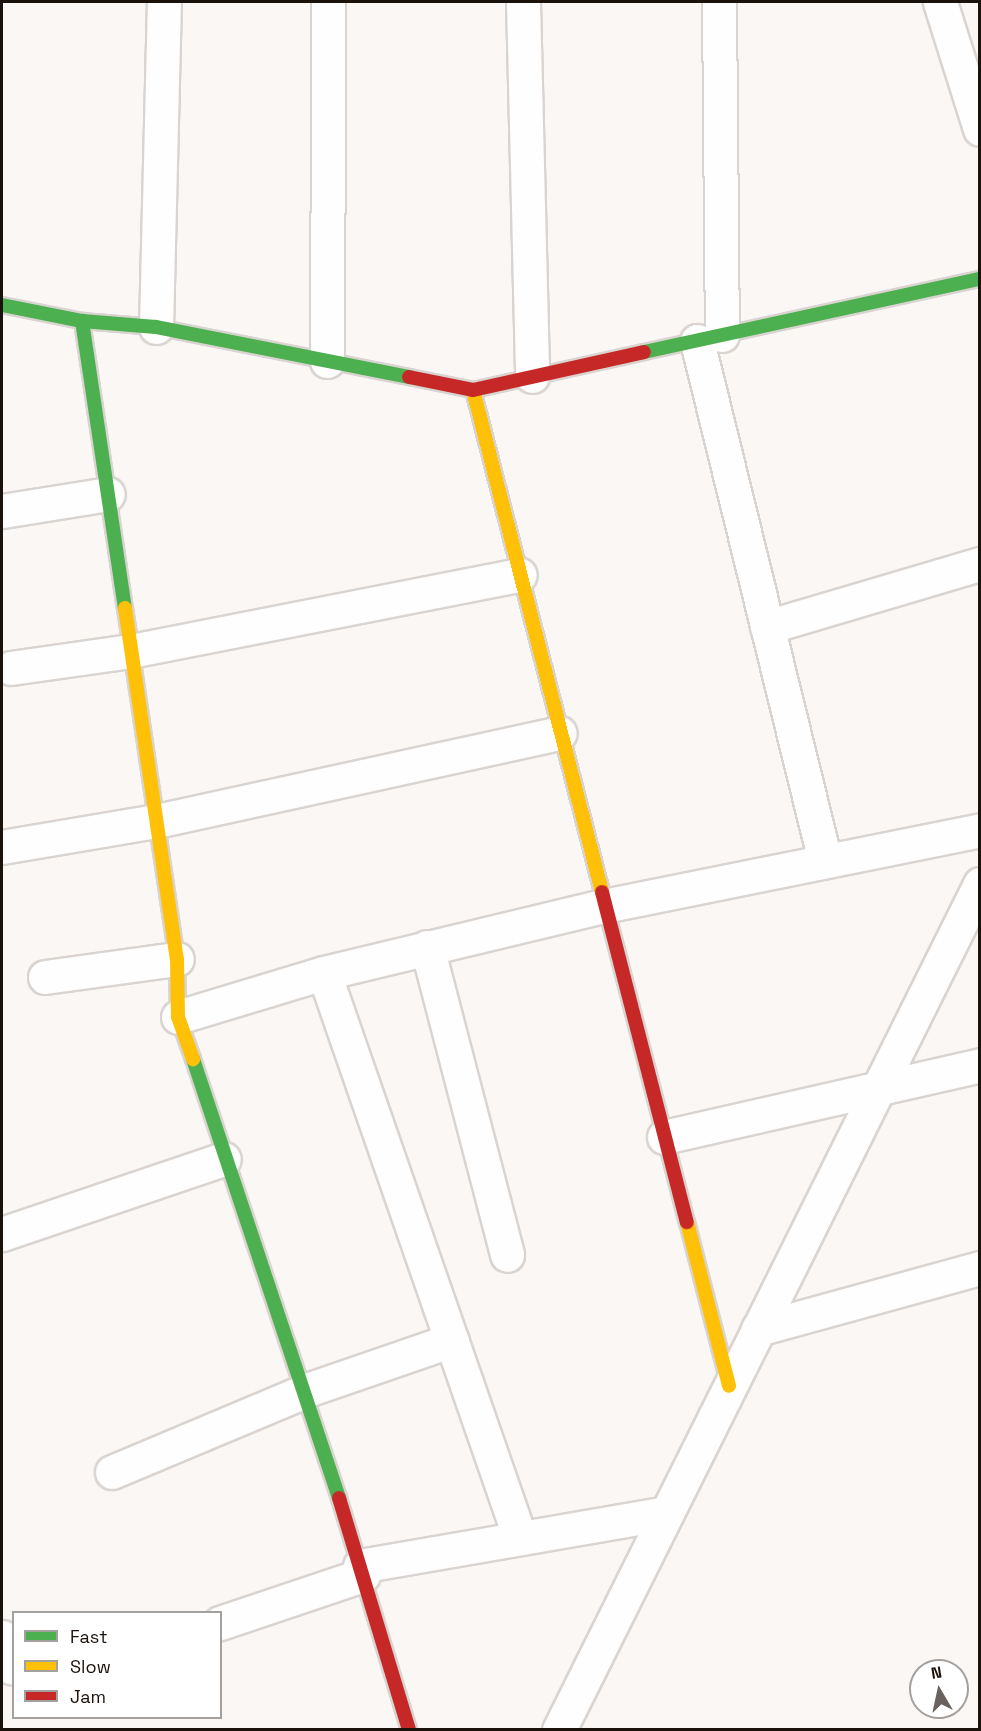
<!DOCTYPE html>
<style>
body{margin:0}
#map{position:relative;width:981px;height:1731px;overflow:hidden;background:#faf7f5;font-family:"Space Grotesk",sans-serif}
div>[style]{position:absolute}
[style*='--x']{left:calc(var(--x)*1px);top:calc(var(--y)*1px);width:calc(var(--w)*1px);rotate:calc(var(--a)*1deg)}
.roads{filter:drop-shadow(2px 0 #dad4d0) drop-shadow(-2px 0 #dad4d0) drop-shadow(0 2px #dad4d0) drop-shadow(0 -2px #dad4d0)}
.street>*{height:33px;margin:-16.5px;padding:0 16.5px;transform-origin:16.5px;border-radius:16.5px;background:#fefefe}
.fast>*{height:14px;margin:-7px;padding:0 7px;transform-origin:7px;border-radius:7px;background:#4caf50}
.slow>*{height:14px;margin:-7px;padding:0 7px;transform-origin:7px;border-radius:7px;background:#ffc107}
.jam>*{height:14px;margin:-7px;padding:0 7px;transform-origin:7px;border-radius:7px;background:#c62828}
span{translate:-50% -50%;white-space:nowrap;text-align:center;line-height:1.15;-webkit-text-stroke:5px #fff;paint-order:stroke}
.frame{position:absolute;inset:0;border:3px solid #1b120c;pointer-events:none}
.legend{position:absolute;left:12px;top:1611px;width:210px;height:108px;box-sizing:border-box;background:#fff;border:2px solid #a4a09e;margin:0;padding:8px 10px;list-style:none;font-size:18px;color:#1b120c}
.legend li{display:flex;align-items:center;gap:12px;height:30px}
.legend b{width:30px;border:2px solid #a4a09e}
.north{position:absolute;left:909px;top:1659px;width:60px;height:60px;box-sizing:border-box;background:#fff;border:2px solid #a4a09e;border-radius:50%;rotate:351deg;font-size:16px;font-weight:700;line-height:24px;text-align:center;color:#1b120c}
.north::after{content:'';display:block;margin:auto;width:21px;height:27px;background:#69625e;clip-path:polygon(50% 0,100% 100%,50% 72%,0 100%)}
</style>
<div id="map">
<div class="roads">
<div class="street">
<div style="--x:523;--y:2;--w:374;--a:88.6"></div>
<div style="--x:719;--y:2;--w:333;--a:89.5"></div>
<div style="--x:940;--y:2;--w:133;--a:72.5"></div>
<div style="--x:156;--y:327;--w:325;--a:-88.6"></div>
<div style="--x:697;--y:341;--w:536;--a:76.17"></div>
<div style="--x:327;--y:361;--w:359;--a:-89.8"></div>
<div style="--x:2;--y:511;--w:107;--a:-9.1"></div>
<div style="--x:767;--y:627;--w:222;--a:-16.5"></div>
<div style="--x:11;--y:668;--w:121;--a:-8.1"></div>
<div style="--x:131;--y:651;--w:396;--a:-11.1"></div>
<div style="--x:2;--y:847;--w:156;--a:-9.6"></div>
<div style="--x:156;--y:821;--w:413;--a:-12.3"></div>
<div style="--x:427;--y:947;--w:318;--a:75.4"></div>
<div style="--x:324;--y:973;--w:598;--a:70.87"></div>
<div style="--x:45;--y:977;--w:133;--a:-7.8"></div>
<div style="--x:178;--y:1017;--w:152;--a:-16.8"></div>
<div style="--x:324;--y:973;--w:288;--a:-13.5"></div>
<div style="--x:604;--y:906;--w:384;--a:-11.4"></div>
<div style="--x:664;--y:1137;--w:324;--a:-12.8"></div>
<div style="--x:2;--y:1234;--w:234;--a:-18.7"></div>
<div style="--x:758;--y:1329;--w:230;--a:-15.4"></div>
<div style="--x:112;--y:1472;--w:212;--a:-22.8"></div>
<div style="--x:307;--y:1390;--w:153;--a:-19"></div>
<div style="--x:360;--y:1566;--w:311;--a:-9.8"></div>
<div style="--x:220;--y:1623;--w:151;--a:-18.6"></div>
<div style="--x:2;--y:1637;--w:32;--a:72"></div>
<div style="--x:559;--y:1730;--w:945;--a:-63.54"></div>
</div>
<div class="fast">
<div style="--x:2;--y:305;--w:82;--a:11.3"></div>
<div style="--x:82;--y:321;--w:74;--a:4.6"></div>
<div style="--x:156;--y:327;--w:258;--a:11.2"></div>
<div style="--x:82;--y:321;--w:290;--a:81.5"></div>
<div style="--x:644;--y:352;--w:344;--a:-12.3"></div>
<div style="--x:193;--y:1059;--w:463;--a:71.6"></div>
</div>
<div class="slow">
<div style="--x:473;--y:390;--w:518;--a:75.59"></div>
<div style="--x:125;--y:608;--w:355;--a:81.6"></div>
<div style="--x:177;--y:959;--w:58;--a:89"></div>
<div style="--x:178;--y:1017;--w:45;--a:70.3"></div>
<div style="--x:687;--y:1222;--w:169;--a:75.6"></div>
</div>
<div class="jam">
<div style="--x:409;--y:377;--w:65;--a:11.5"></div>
<div style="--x:473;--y:390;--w:175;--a:-12.5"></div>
<div style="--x:602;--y:892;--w:341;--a:75.6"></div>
<div style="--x:339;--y:1498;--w:242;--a:73.2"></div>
</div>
</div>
<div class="frame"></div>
<ul class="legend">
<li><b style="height:8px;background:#4caf50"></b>Fast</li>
<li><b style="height:8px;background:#ffc107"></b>Slow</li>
<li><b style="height:8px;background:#c62828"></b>Jam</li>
</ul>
<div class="north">N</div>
</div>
